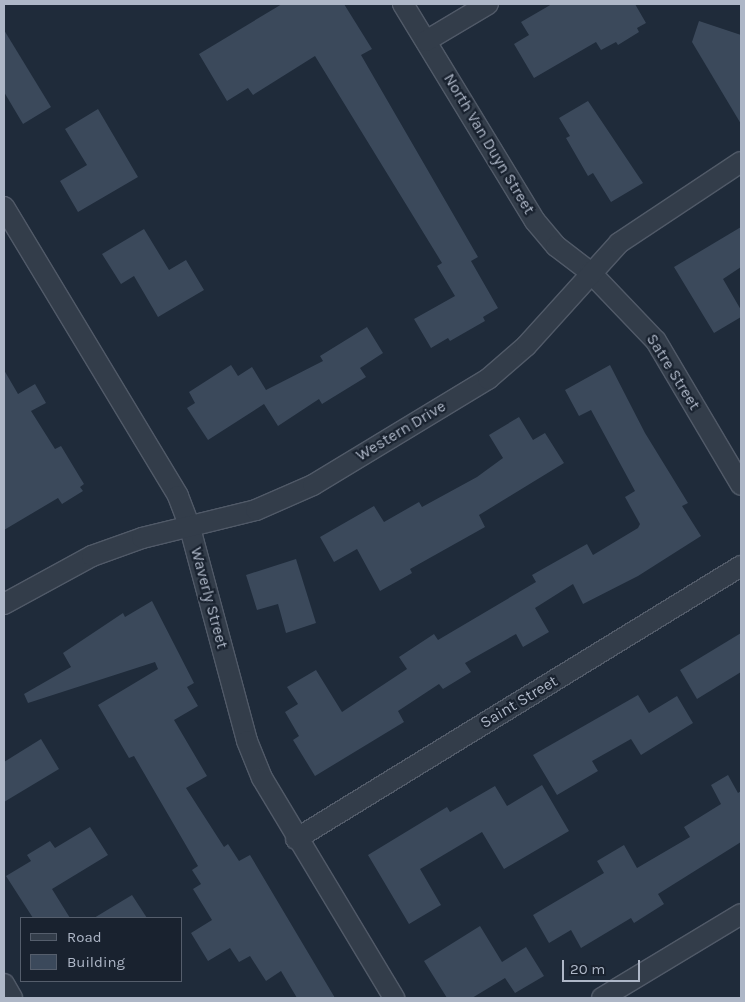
<!DOCTYPE html>
<style>
body{margin:0}
#map{position:relative;width:745px;height:1002px;overflow:hidden;background:#1f2b3a;font-family:Karla,sans-serif}
div>[style]{position:absolute}
[style*='--x']{left:calc(var(--x)*1px);top:calc(var(--y)*1px);width:calc(var(--w)*1px);rotate:calc(var(--a)*1deg)}
.building>*{inset:0;background:#3b495b}
.roads{filter:drop-shadow(1px 0 #515a68) drop-shadow(-1px 0 #515a68) drop-shadow(0 1px #515a68) drop-shadow(0 -1px #515a68)}
.street>*{height:20px;margin:-10px;padding:0 10px;transform-origin:10px;border-radius:10px;background:#333d4a}
span{translate:-50% -50%;white-space:nowrap;text-align:center;line-height:1.15;-webkit-text-stroke:4.5px #19222f;paint-order:stroke}
.street-label{font-size:16px;color:#aeb7c7}
.frame{position:absolute;inset:0;border:5px solid #aeb7c7;pointer-events:none}
.legend{position:absolute;left:20px;top:917px;width:162px;height:65px;box-sizing:border-box;background:#19222f;border:1px solid #555e6c;margin:0;padding:6px 9px;list-style:none;font-size:15px;color:#aeb7c7}
.legend li{display:flex;align-items:center;gap:10px;height:25px}
.legend b{width:25px;border:1px solid #555e6c}
.scale{position:absolute;left:562px;top:960px;width:78px;height:22px;box-sizing:border-box;border:2px solid #aeb7c7;border-top:0;padding-left:6px;font-size:15px;line-height:18px;white-space:nowrap;color:#aeb7c7;-webkit-text-stroke:4px #19222f;paint-order:stroke}
</style>
<div id="map">
<div class="building">
<div style="clip-path:polygon(282px 4px,344px 4px,372px 49px,361px 55px,478px 257px,471px 261px,498px 308px,483px 317px,485px 321px,450px 341px,448px 338px,431px 348px,414px 319px,455px 296px,437px 266px,442px 263px,315px 56px,253px 95px,248px 88px,227px 101px,199px 54px)"></div>
<div style="clip-path:polygon(552px 4px,635px 4px,646px 23px,637px 28px,639px 32px,618px 45px,616px 42px,601px 50px,596px 42px,534px 78px,514px 44px,529px 35px,521px 22px)"></div>
<div style="clip-path:polygon(699px 21px,741px 35px,741px 124px,692px 42px)"></div>
<div style="clip-path:polygon(4px 30px,51px 107px,23px 124px,4px 92px)"></div>
<div style="clip-path:polygon(588px 101px,643px 183px,611px 202px,593px 173px,588px 176px,566px 138px,570px 136px,559px 118px)"></div>
<div style="clip-path:polygon(98px 109px,138px 177px,78px 212px,60px 181px,87px 165px,65px 129px)"></div>
<div style="clip-path:polygon(741px 227px,741px 267px,723px 279px,741px 310px,741px 317px,714px 333px,674px 267px)"></div>
<div style="clip-path:polygon(144px 229px,169px 270px,186px 260px,204px 290px,158px 317px,134px 276px,121px 284px,102px 254px)"></div>
<div style="clip-path:polygon(367px 327px,383px 353px,360px 368px,366px 377px,322px 404px,319px 399px,278px 426px,264px 404px,208px 440px,187px 408px,195px 403px,189px 392px,231px 365px,238px 376px,252px 367px,266px 390px,323px 361px,320px 356px)"></div>
<div style="clip-path:polygon(610px 365px,645px 433px,688px 503px,682px 506px,701px 536px,638px 576px,583px 604px,573px 584px,535px 608px,549px 632px,523px 647px,516px 634px,465px 663px,471px 672px,443px 689px,439px 684px,398px 711px,404px 722px,315px 776px,293px 740px,299px 736px,285px 712px,298px 704px,287px 687px,316px 670px,342px 712px,407px 669px,399px 657px,434px 634px,438px 640px,536px 582px,532px 575px,587px 544px,593px 555px,638px 528px,640px 524px,625px 497px,635px 491px,591px 410px,579px 416px,565px 390px)"></div>
<div style="clip-path:polygon(4px 370px,18px 394px,35px 384px,46px 403px,31px 411px,55px 449px,61px 446px,84px 484px,80px 487px,83px 491px,62px 504px,58px 498px,4px 530px)"></div>
<div style="clip-path:polygon(519px 417px,533px 440px,545px 433px,564px 463px,479px 515px,485px 527px,410px 569px,412px 573px,380px 591px,357px 549px,334px 562px,320px 537px,374px 506px,384px 522px,419px 502px,422px 507px,477px 477px,503px 458px,489px 435px)"></div>
<div style="clip-path:polygon(296px 559px,316px 623px,286px 633px,278px 604px,257px 610px,246px 575px)"></div>
<div style="clip-path:polygon(152px 601px,194px 683px,187px 687px,198px 706px,174px 720px,207px 776px,186px 788px,224px 847px,228px 844px,239px 861px,250px 855px,335px 998px,297px 998px,281px 971px,266px 981px,250px 956px,239px 962px,230px 948px,208px 961px,191px 933px,212px 920px,193px 889px,201px 884px,192px 870px,198px 866px,134px 756px,129px 758px,98px 705px,158px 669px,155px 662px,28px 703px,24px 694px,71px 667px,63px 653px,123px 613px,125px 617px)"></div>
<div style="clip-path:polygon(741px 633px,741px 672px,697px 699px,680px 670px)"></div>
<div style="clip-path:polygon(638px 695px,649px 713px,677px 696px,693px 723px,641px 755px,631px 739px,592px 761px,598px 771px,557px 795px,533px 755px)"></div>
<div style="clip-path:polygon(41px 739px,59px 769px,4px 802px,4px 762px)"></div>
<div style="clip-path:polygon(728px 775px,738px 793px,741px 791px,741px 842px,658px 894px,664px 904px,634px 923px,631px 918px,581px 948px,571px 930px,549px 943px,533px 915px,604px 873px,597px 861px,624px 845px,637px 868px,690px 837px,684px 827px,721px 804px,711px 785px)"></div>
<div style="clip-path:polygon(542px 785px,569px 831px,504px 869px,482px 832px,420px 869px,441px 905px,409px 924px,368px 855px,447px 807px,450px 812px,495px 786px,507px 806px)"></div>
<div style="clip-path:polygon(90px 827px,108px 855px,52px 889px,70px 918px,33px 918px,6px 876px,31px 861px,27px 855px,50px 841px,55px 848px)"></div>
<div style="clip-path:polygon(132px 895px,147px 918px,94px 918px)"></div>
<div style="clip-path:polygon(480px 926px,502px 962px,526px 947px,544px 976px,515px 993px,505px 978px,472px 998px,447px 998px,424px 961px)"></div>
</div>
<div class="roads">
<div class="street">
<div style="--x:403;--y:4;--w:254;--a:58.7"></div>
<div style="--x:535;--y:221;--w:33;--a:50"></div>
<div style="--x:556;--y:246;--w:43;--a:37.4"></div>
<div style="--x:590;--y:272;--w:95;--a:46.3"></div>
<div style="--x:656;--y:341;--w:167;--a:59.4"></div>
<div style="--x:426;--y:41;--w:72;--a:-30.8"></div>
<div style="--x:4;--y:207;--w:337;--a:58.9"></div>
<div style="--x:178;--y:496;--w:34;--a:69"></div>
<div style="--x:190;--y:528;--w:220;--a:75"></div>
<div style="--x:247;--y:741;--w:40;--a:68"></div>
<div style="--x:262;--y:778;--w:257;--a:59"></div>
<div style="--x:4;--y:604;--w:100;--a:-28.6"></div>
<div style="--x:92;--y:556;--w:53;--a:-19.8"></div>
<div style="--x:142;--y:538;--w:117;--a:-13.8"></div>
<div style="--x:256;--y:510;--w:62;--a:-23.7"></div>
<div style="--x:313;--y:485;--w:205;--a:-31.2"></div>
<div style="--x:488;--y:379;--w:50;--a:-41"></div>
<div style="--x:526;--y:346;--w:139;--a:-47.9"></div>
<div style="--x:619;--y:243;--w:146;--a:-33.6"></div>
<div style="--x:296;--y:839;--w:522;--a:-31.53"></div>
<div style="--x:4;--y:984;--w:16;--a:60"></div>
<div style="--x:602;--y:998;--w:162;--a:-31.1"></div>
</div>
</div>
<div class="street-label">
<span style="left:489px;top:144px;rotate:59deg">North Van Duyn Street</span>
<span style="left:673px;top:372px;rotate:58deg">Satre Street</span>
<span style="left:401px;top:431px;rotate:-31deg">Western Drive</span>
<span style="left:209px;top:598px;rotate:75deg">Waverly Street</span>
<span style="left:519px;top:702px;rotate:-31deg">Saint Street</span>
</div>
<div class="frame"></div>
<ul class="legend">
<li><b style="height:6px;background:#333d4a"></b>Road</li>
<li><b style="height:14px;background:#3b495b"></b>Building</li>
</ul>
<div class="scale">20 m</div>
</div>
